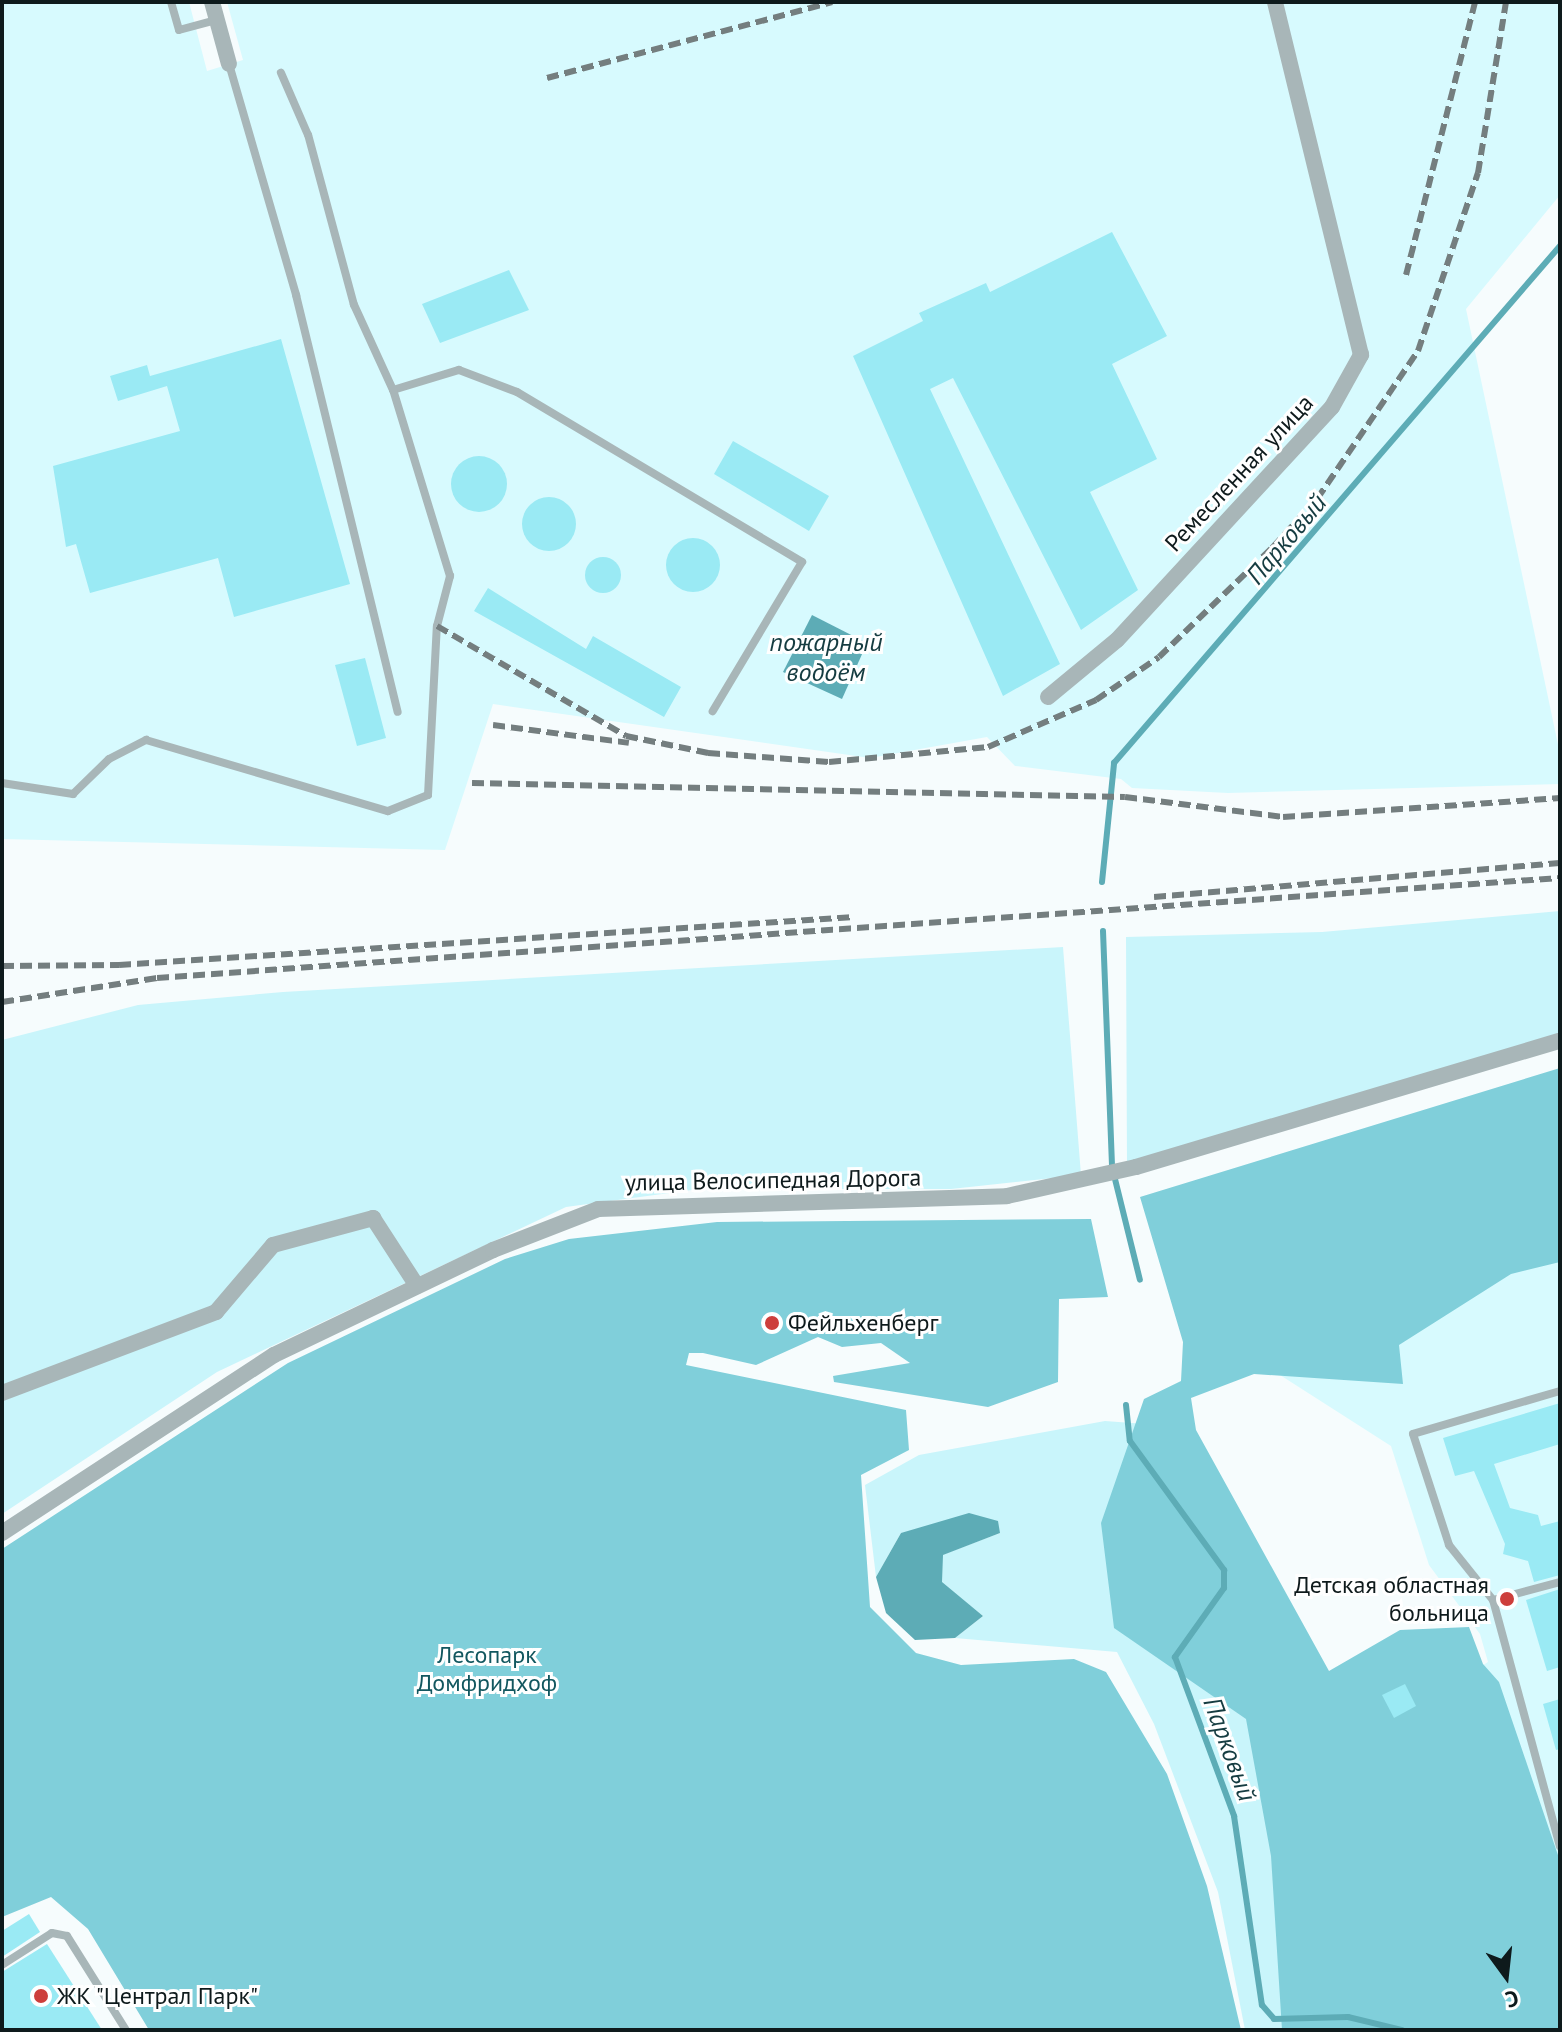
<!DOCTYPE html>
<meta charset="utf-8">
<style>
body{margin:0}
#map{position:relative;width:1562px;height:2032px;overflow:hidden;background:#f6fcfd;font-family:"PT Sans",sans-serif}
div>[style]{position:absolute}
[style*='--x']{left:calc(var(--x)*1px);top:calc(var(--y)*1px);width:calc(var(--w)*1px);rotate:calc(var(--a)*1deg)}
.built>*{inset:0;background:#d7fafe}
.green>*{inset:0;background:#c9f5fb}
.forest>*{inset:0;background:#80cfda}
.water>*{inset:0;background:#5dacb6}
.stream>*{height:6px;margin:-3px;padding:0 3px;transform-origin:3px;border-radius:3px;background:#5dacb6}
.building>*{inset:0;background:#9aeaf4}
.round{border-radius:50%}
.service>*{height:8px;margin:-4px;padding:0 4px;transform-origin:4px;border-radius:4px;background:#a8b6b8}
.minor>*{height:16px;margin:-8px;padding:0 8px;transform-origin:8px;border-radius:8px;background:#a8b6b8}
.rail>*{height:6px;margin-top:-3px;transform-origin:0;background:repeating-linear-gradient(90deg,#747e7f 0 12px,transparent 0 18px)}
.dots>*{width:22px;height:22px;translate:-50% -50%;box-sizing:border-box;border:4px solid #fff;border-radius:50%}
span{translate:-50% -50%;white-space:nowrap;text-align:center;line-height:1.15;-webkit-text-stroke:6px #fff;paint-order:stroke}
.street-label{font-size:24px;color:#0e1a1c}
.poi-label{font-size:24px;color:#0e1a1c}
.left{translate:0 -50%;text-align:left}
.right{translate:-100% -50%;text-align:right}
.park-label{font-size:24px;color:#12575f}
.water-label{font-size:26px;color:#153c41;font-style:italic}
.frame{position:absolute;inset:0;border:4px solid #0e1a1c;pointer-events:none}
.north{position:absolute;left:1466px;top:1936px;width:80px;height:80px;-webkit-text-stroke:6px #fff;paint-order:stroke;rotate:165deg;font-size:22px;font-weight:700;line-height:32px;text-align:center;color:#0e1a1c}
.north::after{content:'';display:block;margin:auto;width:28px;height:36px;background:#0e1a1c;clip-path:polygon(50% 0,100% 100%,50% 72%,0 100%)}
</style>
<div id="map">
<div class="built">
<div style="clip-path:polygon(2px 2px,189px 2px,207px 71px,243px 60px,227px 2px,1560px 2px,1560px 195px,1466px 309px,1560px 754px,1560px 784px,1228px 793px,1132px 788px,1121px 779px,1015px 766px,987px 737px,870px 758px,493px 704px,445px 850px,2px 839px)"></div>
<div style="clip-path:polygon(1560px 1130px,1560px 2026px,1417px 1706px,1488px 1662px,1480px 1634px,1429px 1565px,1391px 1446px,1280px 1375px,1238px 1224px)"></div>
</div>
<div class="green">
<div style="clip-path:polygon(1560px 911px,1560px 1037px,1127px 1167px,1126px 937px,1322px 932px)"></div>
<div style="clip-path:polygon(1063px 947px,1081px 1175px,951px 1189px,699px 1189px,566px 1207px,217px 1372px,2px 1514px,2px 1040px,138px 1005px,283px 992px)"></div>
<div style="clip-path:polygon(1105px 1421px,1172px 1426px,1445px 2030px,1245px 2030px,1218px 1892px,1154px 1724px,1117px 1652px,955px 1638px,983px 1616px,942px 1583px,942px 1555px,1000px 1533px,901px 1533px,876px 1577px,865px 1485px,919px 1455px)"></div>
</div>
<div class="forest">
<div style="clip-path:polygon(1560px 1068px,1560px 1262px,1511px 1274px,1399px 1345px,1403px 1384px,1254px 1374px,1191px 1398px,1196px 1430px,1329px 1671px,1400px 1630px,1469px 1627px,1483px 1664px,1499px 1682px,1560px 1861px,1560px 2030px,1282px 2030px,1271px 1856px,1246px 1719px,1114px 1628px,1101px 1523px,1144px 1399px,1181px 1381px,1183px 1342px,1140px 1197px)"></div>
<div style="clip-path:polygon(1091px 1219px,1108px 1297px,1059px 1299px,1058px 1382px,988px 1407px,834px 1382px,833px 1376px,910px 1363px,881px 1343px,842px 1347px,818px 1337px,756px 1365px,703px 1353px,689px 1353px,686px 1365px,906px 1410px,909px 1450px,861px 1475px,870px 1607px,916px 1653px,961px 1665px,1074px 1659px,1106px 1672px,1167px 1774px,1207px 1886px,1241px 2030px,149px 2030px,88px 1929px,51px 1897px,2px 1917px,2px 1549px,288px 1363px,505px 1259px,569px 1239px,717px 1222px)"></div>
</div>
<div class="water">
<div style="clip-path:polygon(812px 615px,867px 643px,842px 699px,783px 672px)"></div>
<div style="clip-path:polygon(969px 1513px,998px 1521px,1000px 1533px,943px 1555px,942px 1582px,983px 1616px,955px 1638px,915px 1640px,886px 1613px,876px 1577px,901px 1533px)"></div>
</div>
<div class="stream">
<div style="--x:1102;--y:882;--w:120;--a:-84.2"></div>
<div style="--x:1114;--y:763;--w:683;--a:-49.22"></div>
<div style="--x:1103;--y:931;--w:236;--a:87.8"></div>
<div style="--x:1112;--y:1167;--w:116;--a:76.1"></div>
<div style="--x:1126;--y:1405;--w:36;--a:84"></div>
<div style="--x:1130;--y:1441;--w:160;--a:53.9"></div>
<div style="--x:1224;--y:1570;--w:18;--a:90"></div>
<div style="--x:1224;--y:1588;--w:85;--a:125.4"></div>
<div style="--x:1175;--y:1657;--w:170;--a:69.6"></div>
<div style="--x:1234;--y:1816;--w:191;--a:81.6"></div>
<div style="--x:1262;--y:2005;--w:18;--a:49"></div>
<div style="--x:1274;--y:2019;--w:74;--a:-1.5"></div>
<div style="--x:1348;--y:2017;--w:56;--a:13.5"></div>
</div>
<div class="building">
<div style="clip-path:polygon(1112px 232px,1167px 336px,1112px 364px,1157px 459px,1090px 492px,1138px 590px,1081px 630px,953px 378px,930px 389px,1060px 664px,1003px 696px,853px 356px,923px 321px,919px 313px,986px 283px,990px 292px)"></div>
<div style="clip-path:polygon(509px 270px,529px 310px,440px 343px,422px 304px)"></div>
<div style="clip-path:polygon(281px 339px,350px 584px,234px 617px,218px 558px,90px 593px,76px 544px,66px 547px,53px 466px,180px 431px,167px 386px,118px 401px,110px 376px,147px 365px,150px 376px)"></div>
<div style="clip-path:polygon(733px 441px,829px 496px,809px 531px,714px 474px)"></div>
<div class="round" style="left:451px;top:456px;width:56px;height:56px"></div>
<div class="round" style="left:522px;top:497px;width:54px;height:54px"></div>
<div class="round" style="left:666px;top:538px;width:54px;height:54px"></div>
<div class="round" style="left:585px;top:557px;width:36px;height:36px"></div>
<div style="clip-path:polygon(488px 588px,586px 649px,593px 636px,681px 687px,664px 717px,474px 611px)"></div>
<div style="clip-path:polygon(365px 658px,386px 738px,357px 746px,335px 665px)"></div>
<div style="clip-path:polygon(1560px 1403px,1560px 1444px,1494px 1464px,1510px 1508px,1538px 1515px,1541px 1526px,1560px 1521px,1560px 1575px,1534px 1582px,1528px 1561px,1503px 1554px,1505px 1544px,1474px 1471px,1455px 1476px,1443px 1438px)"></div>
<div style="clip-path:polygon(1560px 1589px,1560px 1667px,1547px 1671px,1526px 1600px)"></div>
<div style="clip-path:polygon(1405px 1684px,1416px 1706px,1394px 1718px,1382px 1695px)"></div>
<div style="clip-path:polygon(1560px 1699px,1560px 1749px,1556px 1750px,1543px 1704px)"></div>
<div style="clip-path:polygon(29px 1914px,40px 1932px,2px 1957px,2px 1931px)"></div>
<div style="clip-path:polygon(47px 1944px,102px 2030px,2px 2030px,2px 1972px)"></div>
</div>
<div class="service">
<div style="--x:171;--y:2;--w:29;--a:74"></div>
<div style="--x:179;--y:30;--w:38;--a:-15"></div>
<div style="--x:229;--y:64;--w:241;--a:73.8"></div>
<div style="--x:296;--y:295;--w:429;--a:76.3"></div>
<div style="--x:393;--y:390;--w:69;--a:-16.9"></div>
<div style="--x:459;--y:370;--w:62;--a:20.8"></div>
<div style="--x:517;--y:392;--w:332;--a:30.8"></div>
<div style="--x:802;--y:562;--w:174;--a:120.9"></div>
<div style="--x:2;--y:783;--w:72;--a:8.8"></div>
<div style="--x:73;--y:794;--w:50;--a:-44.2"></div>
<div style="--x:109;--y:759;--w:42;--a:-27.2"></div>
<div style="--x:146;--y:740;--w:252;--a:16.4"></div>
<div style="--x:388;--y:811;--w:43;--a:-21.8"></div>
<div style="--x:428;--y:795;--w:169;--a:-87"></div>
<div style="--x:437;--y:626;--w:52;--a:-75.4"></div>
<div style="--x:450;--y:576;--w:195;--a:-107"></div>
<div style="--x:393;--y:390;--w:94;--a:-114.6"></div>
<div style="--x:354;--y:305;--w:176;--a:-105.1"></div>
<div style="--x:308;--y:135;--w:68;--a:-113.5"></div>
<div style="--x:1560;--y:1391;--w:153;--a:163.7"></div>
<div style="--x:1413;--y:1434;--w:117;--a:72"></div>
<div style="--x:1449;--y:1545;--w:70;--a:51.3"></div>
<div style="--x:1493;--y:1600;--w:255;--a:74.8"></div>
<div style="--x:1493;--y:1600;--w:69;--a:-15"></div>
<div style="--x:2;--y:1965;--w:59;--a:-32.6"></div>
<div style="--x:52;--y:1933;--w:15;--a:11"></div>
<div style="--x:67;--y:1936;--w:111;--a:57.9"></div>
</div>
<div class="minor">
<div style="--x:212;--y:2;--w:64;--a:74.7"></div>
<div style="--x:1048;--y:697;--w:89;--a:-39.6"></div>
<div style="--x:1117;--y:640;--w:317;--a:-47.3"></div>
<div style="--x:1332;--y:407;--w:60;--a:-60.9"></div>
<div style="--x:1361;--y:355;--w:363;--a:-103.7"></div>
<div style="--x:2;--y:1393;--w:229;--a:-20.7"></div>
<div style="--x:216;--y:1312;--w:88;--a:-49.6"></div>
<div style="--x:273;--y:1245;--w:104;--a:-15.1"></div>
<div style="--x:373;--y:1218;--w:81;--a:57.1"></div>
<div style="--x:2;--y:1533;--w:325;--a:-33.2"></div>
<div style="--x:274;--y:1355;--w:243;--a:-25.6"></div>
<div style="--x:493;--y:1250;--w:113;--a:-21.3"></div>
<div style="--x:598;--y:1209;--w:409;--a:-1.8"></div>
<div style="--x:1007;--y:1196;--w:132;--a:-12.7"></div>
<div style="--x:1136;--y:1167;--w:442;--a:-16.6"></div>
</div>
<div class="rail">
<div style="--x:547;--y:78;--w:295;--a:-14.9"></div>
<div style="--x:1406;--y:275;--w:282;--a:-75.8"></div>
<div style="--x:437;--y:626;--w:219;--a:30.2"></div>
<div style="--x:626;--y:736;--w:84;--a:11.7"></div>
<div style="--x:708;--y:753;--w:121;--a:4.3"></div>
<div style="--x:829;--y:762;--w:160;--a:-5.4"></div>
<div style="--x:988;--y:747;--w:118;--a:-23.5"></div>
<div style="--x:1096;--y:700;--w:76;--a:-34.3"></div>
<div style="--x:1159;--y:657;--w:157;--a:-44"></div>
<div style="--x:1272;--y:548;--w:67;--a:-47.4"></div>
<div style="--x:1317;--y:499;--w:179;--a:-55.7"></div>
<div style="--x:1418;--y:351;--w:188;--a:-71.4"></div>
<div style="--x:1478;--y:173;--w:173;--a:-80.7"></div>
<div style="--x:493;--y:725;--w:137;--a:7.5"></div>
<div style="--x:472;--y:783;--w:653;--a:1.23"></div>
<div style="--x:1125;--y:797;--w:159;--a:7.2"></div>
<div style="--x:1283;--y:817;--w:278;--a:-3.9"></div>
<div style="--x:1154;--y:897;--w:407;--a:-4.8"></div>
<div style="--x:2;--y:966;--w:117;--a:-0.5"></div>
<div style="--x:119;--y:965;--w:737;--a:-3.74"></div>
<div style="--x:2;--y:1002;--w:157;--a:-8.8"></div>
<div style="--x:157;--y:978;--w:1407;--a:-4.08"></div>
</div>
<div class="dots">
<div style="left:772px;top:1323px;background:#cd3e3b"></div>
<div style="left:1507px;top:1599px;background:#cd3e3b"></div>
<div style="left:41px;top:1996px;background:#cd3e3b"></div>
</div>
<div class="street-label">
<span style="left:1239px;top:473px;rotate:-47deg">Ремесленная улица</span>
<span style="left:773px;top:1180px;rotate:-1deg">улица Велосипедная Дорога</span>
</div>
<div class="poi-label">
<span class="left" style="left:788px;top:1323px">Фейльхенберг</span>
<span class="right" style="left:1489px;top:1599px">Детская областная<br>больница</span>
<span class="left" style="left:57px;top:1996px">ЖК "Централ Парк"</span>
</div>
<div class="park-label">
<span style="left:487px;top:1669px">Лесопарк<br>Домфридхоф</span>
</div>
<div class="water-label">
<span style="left:1286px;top:539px;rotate:-50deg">Парковый</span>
<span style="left:826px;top:657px">пожарный<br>водоём</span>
<span style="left:1230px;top:1749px;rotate:70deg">Парковый</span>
</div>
<div class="frame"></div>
<div class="north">С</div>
</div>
